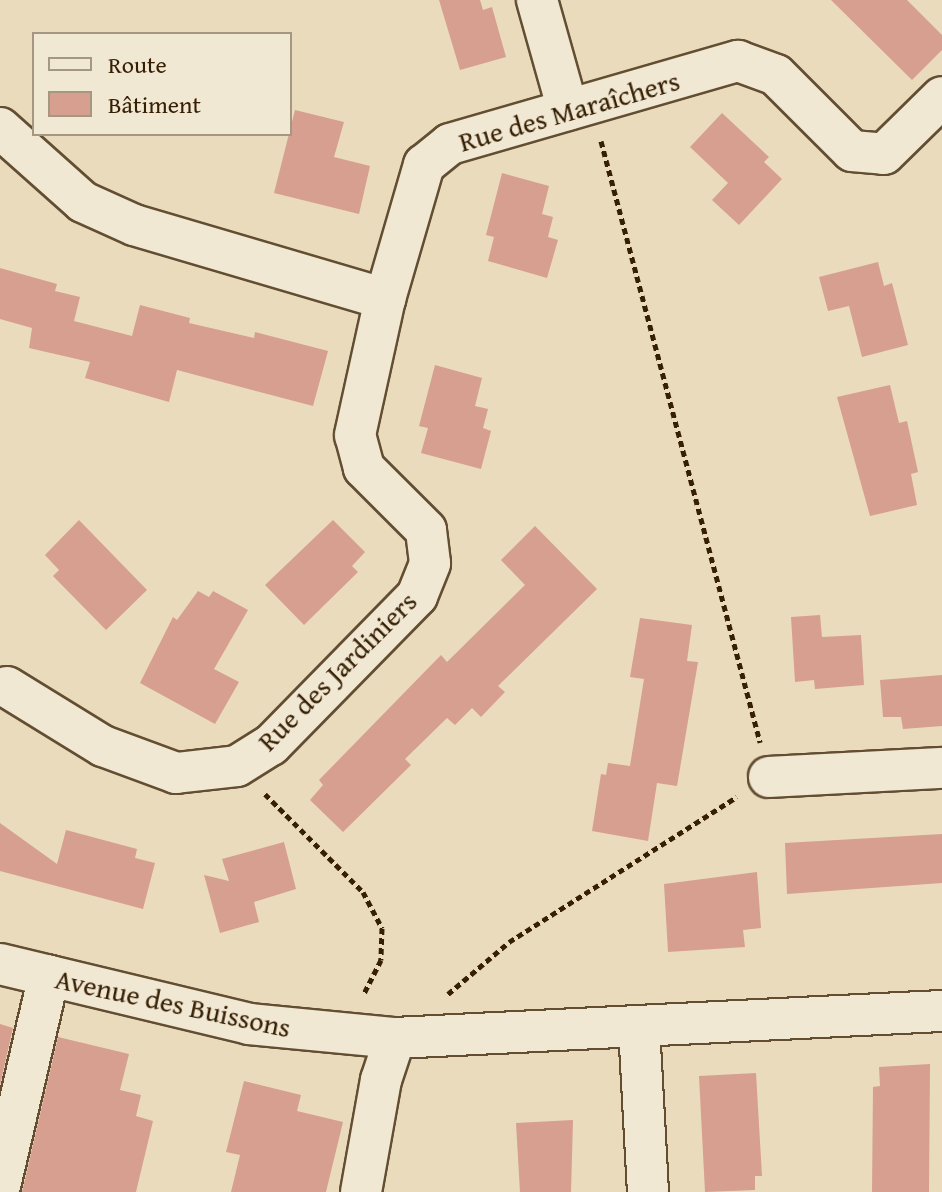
<!DOCTYPE html>
<meta charset="utf-8">
<style>
body{margin:0}
#map{position:relative;width:942px;height:1192px;overflow:hidden;background:#eadbbd;font-family:"Gentium Book Plus",serif}
div>[style]{position:absolute}
[style*='--x']{left:calc(var(--x)*1px);top:calc(var(--y)*1px);width:calc(var(--w)*1px);rotate:calc(var(--a)*1deg)}
.building>*{inset:0;background:#d69f8f}
.path>*{height:5px;margin-top:-2.5px;transform-origin:0;background:repeating-linear-gradient(90deg,#361f03 0 6px,transparent 0 10px)}
.roads{filter:drop-shadow(2px 0 #634e32) drop-shadow(-2px 0 #634e32) drop-shadow(0 2px #634e32) drop-shadow(0 -2px #634e32)}
.minor>*{height:40px;margin:-20px;padding:0 20px;transform-origin:20px;border-radius:20px;background:#f1e8d4}
span{translate:-50% -50%;white-space:nowrap;text-align:center;line-height:1.15;-webkit-text-stroke:6px #f1e8d4;paint-order:stroke}
.street-label{font-size:28px;color:#361f03}
.legend{position:absolute;left:32px;top:32px;width:260px;height:104px;box-sizing:border-box;background:#f1e8d4;border:2px solid #a69880;margin:0;padding:10px 14px;list-style:none;font-size:24px;color:#361f03}
.legend li{display:flex;align-items:center;gap:16px;height:40px}
.legend b{width:40px;border:2px solid #a69880}
</style>
<div id="map">
<div class="building">
<div style="clip-path:polygon(439px 0,480px 0,483px 10px,492px 7px,506px 57px,460px 70px)"></div>
<div style="clip-path:polygon(831px 0,907px 0,942px 35px,942px 50px,912px 80px)"></div>
<div style="clip-path:polygon(295px 110px,344px 122px,334px 157px,370px 166px,359px 214px,274px 193px)"></div>
<div style="clip-path:polygon(722px 113px,769px 157px,764px 162px,782px 179px,739px 225px,712px 200px,728px 183px,690px 147px)"></div>
<div style="clip-path:polygon(502px 173px,549px 186px,542px 214px,553px 217px,548px 237px,558px 240px,547px 278px,488px 261px,494px 237px,486px 235px)"></div>
<div style="clip-path:polygon(878px 262px,884px 286px,892px 283px,908px 345px,862px 357px,849px 306px,828px 311px,819px 277px)"></div>
<div style="clip-path:polygon(0 268px,57px 284px,55px 291px,80px 297px,74px 321px,132px 336px,140px 305px,190px 318px,189px 323px,254px 338px,255px 332px,328px 351px,313px 406px,177px 370px,169px 402px,85px 378px,90px 362px,29px 348px,32px 328px,0 319px)"></div>
<div style="clip-path:polygon(435px 365px,482px 378px,475px 406px,488px 409px,483px 428px,491px 431px,481px 469px,421px 453px,428px 428px,419px 426px)"></div>
<div style="clip-path:polygon(890px 385px,899px 423px,907px 421px,918px 472px,911px 474px,917px 505px,870px 516px,837px 397px)"></div>
<div style="clip-path:polygon(79px 520px,147px 590px,106px 630px,53px 576px,59px 570px,45px 555px)"></div>
<div style="clip-path:polygon(333px 520px,365px 552px,352px 566px,358px 572px,304px 625px,265px 585px)"></div>
<div style="clip-path:polygon(535px 526px,597px 589px,498px 686px,505px 692px,481px 717px,472px 708px,455px 725px,447px 718px,405px 759px,411px 765px,343px 832px,310px 800px,323px 785px,319px 780px,441px 655px,447px 662px,525px 585px,501px 560px)"></div>
<div style="clip-path:polygon(198px 591px,209px 597px,213px 591px,248px 610px,214px 669px,239px 682px,215px 724px,140px 683px,173px 617px,177px 620px)"></div>
<div style="clip-path:polygon(820px 615px,822px 637px,861px 635px,864px 685px,815px 689px,814px 680px,795px 682px,791px 617px)"></div>
<div style="clip-path:polygon(640px 618px,692px 625px,687px 661px,698px 662px,677px 786px,657px 783px,648px 841px,592px 831px,601px 774px,606px 775px,608px 763px,630px 766px,644px 679px,630px 677px)"></div>
<div style="clip-path:polygon(942px 675px,942px 726px,903px 729px,901px 717px,883px 717px,880px 680px)"></div>
<div style="clip-path:polygon(0 823px,57px 864px,66px 830px,137px 849px,135px 858px,155px 863px,143px 909px,0 871px)"></div>
<div style="clip-path:polygon(942px 834px,942px 883px,787px 894px,785px 843px)"></div>
<div style="clip-path:polygon(284px 842px,296px 889px,254px 902px,259px 922px,220px 933px,204px 875px,229px 881px,222px 859px)"></div>
<div style="clip-path:polygon(757px 872px,761px 928px,743px 930px,745px 947px,668px 952px,664px 884px)"></div>
<div style="clip-path:polygon(0 1024px,13px 1028px,0 1085px)"></div>
<div style="clip-path:polygon(58px 1037px,129px 1054px,120px 1090px,141px 1095px,136px 1116px,153px 1121px,136px 1192px,22px 1192px)"></div>
<div style="clip-path:polygon(930px 1064px,929px 1192px,872px 1192px,873px 1087px,880px 1086px,879px 1067px)"></div>
<div style="clip-path:polygon(756px 1073px,762px 1176px,755px 1176px,755px 1190px,705px 1192px,699px 1076px)"></div>
<div style="clip-path:polygon(244px 1081px,301px 1095px,297px 1111px,343px 1122px,326px 1192px,231px 1192px,240px 1155px,226px 1152px)"></div>
<div style="clip-path:polygon(573px 1120px,571px 1192px,520px 1192px,516px 1123px)"></div>
</div>
<div class="path">
<div style="--x:601;--y:141;--w:622;--a:75.18"></div>
<div style="--x:265;--y:794;--w:139;--a:45"></div>
<div style="--x:363;--y:892;--w:41;--a:62.2"></div>
<div style="--x:382;--y:928;--w:32;--a:92"></div>
<div style="--x:381;--y:960;--w:39;--a:117"></div>
<div style="--x:448;--y:994;--w:80;--a:-40.4"></div>
<div style="--x:509;--y:942;--w:270;--a:-32.5"></div>
</div>
<div class="roads">
<div class="minor">
<div style="--x:537;--y:0;--w:114;--a:74.3"></div>
<div style="--x:0;--y:128;--w:111;--a:41.7"></div>
<div style="--x:83;--y:202;--w:56;--a:24.3"></div>
<div style="--x:134;--y:225;--w:262;--a:16.4"></div>
<div style="--x:385;--y:299;--w:140;--a:-73.8"></div>
<div style="--x:424;--y:165;--w:33;--a:-39"></div>
<div style="--x:450;--y:144;--w:300;--a:-16.1"></div>
<div style="--x:738;--y:61;--w:40;--a:20.2"></div>
<div style="--x:776;--y:75;--w:107;--a:45"></div>
<div style="--x:852;--y:151;--w:32;--a:5"></div>
<div style="--x:884;--y:154;--w:81;--a:-44.5"></div>
<div style="--x:7;--y:687;--w:113;--a:31.6"></div>
<div style="--x:103;--y:746;--w:78;--a:20.3"></div>
<div style="--x:176;--y:773;--w:61;--a:-6.5"></div>
<div style="--x:237;--y:766;--w:40;--a:-32"></div>
<div style="--x:271;--y:745;--w:209;--a:-45.6"></div>
<div style="--x:417;--y:596;--w:35;--a:-68"></div>
<div style="--x:430;--y:563;--w:33;--a:-97"></div>
<div style="--x:426;--y:530;--w:88;--a:-135"></div>
<div style="--x:364;--y:468;--w:34;--a:-105"></div>
<div style="--x:355;--y:435;--w:139;--a:-77.6"></div>
<div style="--x:769;--y:777;--w:173;--a:-3"></div>
<div style="--x:0;--y:964;--w:256;--a:13.5"></div>
<div style="--x:249;--y:1024;--w:147;--a:5.5"></div>
<div style="--x:395;--y:1038;--w:548;--a:-2.83"></div>
<div style="--x:639;--y:1026;--w:166;--a:86.9"></div>
<div style="--x:0;--y:1186;--w:216;--a:-76.9"></div>
<div style="--x:361;--y:1192;--w:114;--a:-79.9"></div>
<div style="--x:381;--y:1080;--w:44;--a:-71.6"></div>
</div>
</div>
<div class="street-label">
<span style="left:569px;top:111px;rotate:-16deg">Rue des Maraîchers</span>
<span style="left:337px;top:671px;rotate:-45deg">Rue des Jardiniers</span>
<span style="left:173px;top:1003px;rotate:12deg">Avenue des Buissons</span>
</div>
<ul class="legend">
<li><b style="height:10px;background:#f1e8d4"></b>Route</li>
<li><b style="height:22px;background:#d69f8f"></b>Bâtiment</li>
</ul>
</div>
